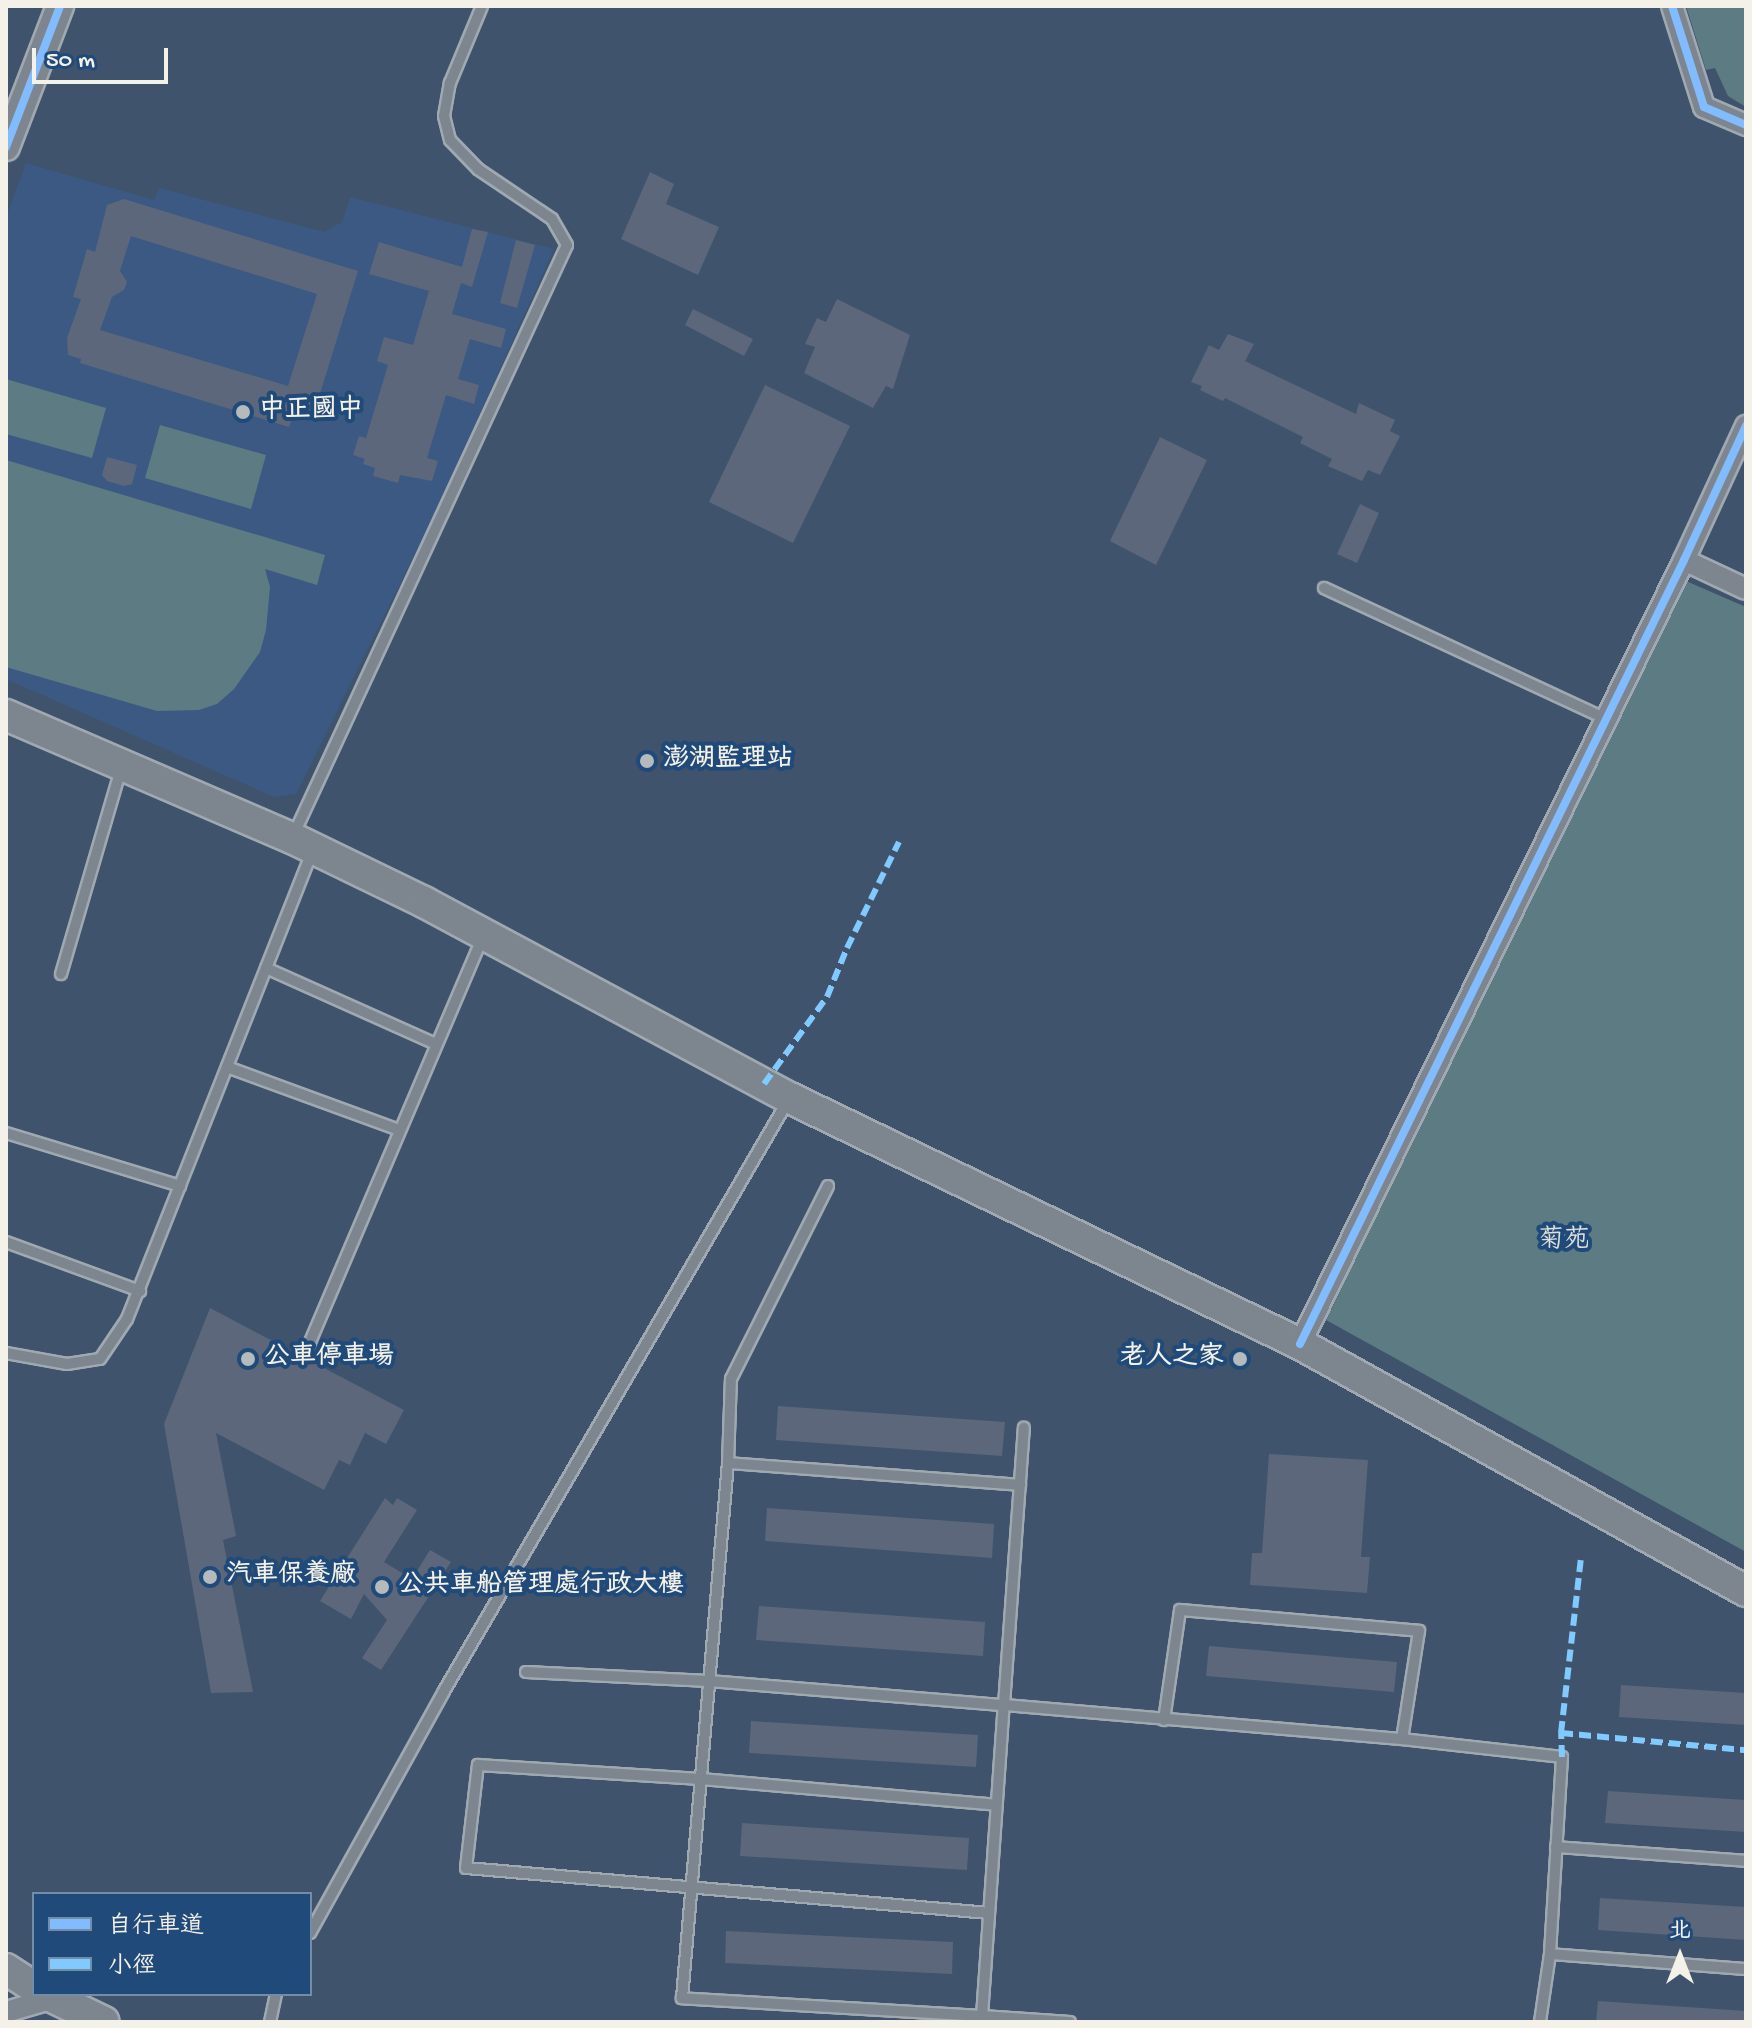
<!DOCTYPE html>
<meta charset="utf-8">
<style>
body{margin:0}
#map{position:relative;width:1752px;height:2028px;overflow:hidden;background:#3f536c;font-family:"Gochi Hand","LXGW WenKai TC",sans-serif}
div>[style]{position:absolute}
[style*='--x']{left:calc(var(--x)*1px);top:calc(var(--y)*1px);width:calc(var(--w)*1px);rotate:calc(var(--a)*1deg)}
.built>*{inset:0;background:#3c5984}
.green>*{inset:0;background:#5c7b82}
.building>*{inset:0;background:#5c677b}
.roads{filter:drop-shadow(2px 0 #a0a9b2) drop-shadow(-2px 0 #a0a9b2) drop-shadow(0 2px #a0a9b2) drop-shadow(0 -2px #a0a9b2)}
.service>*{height:10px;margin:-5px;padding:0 5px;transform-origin:5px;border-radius:5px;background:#7d868e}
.minor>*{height:20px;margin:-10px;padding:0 10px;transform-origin:10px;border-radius:10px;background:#7d868e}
.tertiary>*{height:26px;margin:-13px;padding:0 13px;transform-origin:13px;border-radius:13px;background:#7d868e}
.secondary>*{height:30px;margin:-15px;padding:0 15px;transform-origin:15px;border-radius:15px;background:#7d868e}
.quiet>*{height:6px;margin-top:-3px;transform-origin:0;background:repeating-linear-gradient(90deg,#80caff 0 12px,transparent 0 18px)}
.cycleway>*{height:8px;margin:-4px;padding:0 4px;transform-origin:4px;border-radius:4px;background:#80bcff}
.dots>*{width:22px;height:22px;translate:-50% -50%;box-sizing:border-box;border:4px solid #1f4a7a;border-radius:50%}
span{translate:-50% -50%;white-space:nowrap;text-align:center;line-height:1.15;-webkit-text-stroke:8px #1f4a7a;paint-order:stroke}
.poi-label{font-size:26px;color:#f4f1e8;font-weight:700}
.left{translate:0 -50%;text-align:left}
.right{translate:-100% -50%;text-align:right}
.park-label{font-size:26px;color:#dee0d9}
.frame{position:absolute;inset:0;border:8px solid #f4f1e8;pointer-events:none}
.legend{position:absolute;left:32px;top:1892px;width:280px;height:104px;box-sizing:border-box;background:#1f4a7a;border:2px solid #748da6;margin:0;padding:10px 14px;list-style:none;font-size:24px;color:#f4f1e8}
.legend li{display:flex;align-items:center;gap:16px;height:40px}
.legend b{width:40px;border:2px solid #748da6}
.north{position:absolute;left:1640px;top:1916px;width:80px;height:80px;-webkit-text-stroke:6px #1f4a7a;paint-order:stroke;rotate:0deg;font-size:22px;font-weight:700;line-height:32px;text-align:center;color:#f4f1e8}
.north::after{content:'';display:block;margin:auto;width:28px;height:36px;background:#f4f1e8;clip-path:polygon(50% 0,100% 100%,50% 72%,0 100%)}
.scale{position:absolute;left:32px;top:48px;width:136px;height:36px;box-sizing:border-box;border:4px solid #f4f1e8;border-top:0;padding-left:10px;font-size:24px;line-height:28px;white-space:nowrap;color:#f4f1e8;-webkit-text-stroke:6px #1f4a7a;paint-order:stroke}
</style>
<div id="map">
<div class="built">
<div style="clip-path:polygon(26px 163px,154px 200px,159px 188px,324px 232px,342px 222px,350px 197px,554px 249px,436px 511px,296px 794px,274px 797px,6px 679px,6px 217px)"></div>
</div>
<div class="green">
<div style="clip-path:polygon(1686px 6px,1746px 6px,1746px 107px,1728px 96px,1715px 68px,1706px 70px)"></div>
<div style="clip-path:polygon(6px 379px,106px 408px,92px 458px,6px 434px)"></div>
<div style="clip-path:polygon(160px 425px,266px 455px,251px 509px,145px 478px)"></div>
<div style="clip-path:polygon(6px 460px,325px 555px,317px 585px,265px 569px,270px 587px,266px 630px,260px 652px,234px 689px,217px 704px,199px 710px,157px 711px,6px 667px)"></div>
<div style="clip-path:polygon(1679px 578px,1746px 607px,1746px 1552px,1326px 1320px)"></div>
</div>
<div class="building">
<div style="clip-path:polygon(650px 172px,674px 184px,666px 204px,719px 227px,698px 275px,621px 239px)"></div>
<div style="clip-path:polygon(evenodd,124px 199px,358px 271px,314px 413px,306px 421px,291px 421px,289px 427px,80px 363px,81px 359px,68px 355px,67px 338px,81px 299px,73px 297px,87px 249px,95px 252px,107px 205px,124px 199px,131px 236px,317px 294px,288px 386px,100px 330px,112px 297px,124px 290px,127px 282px,120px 271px,131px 236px)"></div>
<div style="clip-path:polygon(472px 229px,488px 232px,472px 287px,461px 283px,452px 314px,506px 329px,501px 348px,470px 339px,458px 379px,479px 385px,474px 404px,446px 395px,427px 458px,438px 461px,432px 481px,400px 475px,398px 483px,373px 476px,375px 468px,363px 464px,365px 459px,353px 455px,359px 436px,366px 438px,388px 365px,377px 361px,384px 337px,413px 345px,429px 291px,369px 274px,379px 242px,462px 267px)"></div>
<div style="clip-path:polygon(516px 240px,535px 245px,517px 308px,500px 303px)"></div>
<div style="clip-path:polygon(837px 299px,910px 335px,893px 389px,886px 386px,873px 408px,804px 373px,815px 347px,805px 344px,817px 318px,826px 322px)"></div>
<div style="clip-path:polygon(693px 309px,753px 339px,744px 356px,685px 325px)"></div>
<div style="clip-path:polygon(1228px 334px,1254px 344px,1245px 361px,1356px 414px,1359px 403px,1395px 420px,1390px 431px,1400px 436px,1380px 475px,1368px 470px,1362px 481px,1328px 466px,1332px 459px,1300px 443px,1303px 437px,1225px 398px,1223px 401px,1200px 390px,1202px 386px,1191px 382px,1209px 345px,1219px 350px)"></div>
<div style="clip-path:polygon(765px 385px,850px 426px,793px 543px,709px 502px)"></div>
<div style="clip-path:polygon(1160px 437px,1207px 460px,1156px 565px,1110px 541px)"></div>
<div style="clip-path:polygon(107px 457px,137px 465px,132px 484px,124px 486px,107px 481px,102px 475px)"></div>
<div style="clip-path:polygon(1360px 504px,1379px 513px,1357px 563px,1337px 554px)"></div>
<div style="clip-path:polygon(210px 1308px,404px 1410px,386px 1444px,365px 1433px,350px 1465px,339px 1460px,324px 1490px,216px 1433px,236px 1536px,223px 1540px,253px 1692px,211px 1693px,164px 1424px)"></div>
<div style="clip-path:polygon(778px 1406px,1005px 1422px,1002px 1456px,776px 1440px)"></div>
<div style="clip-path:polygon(1269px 1454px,1368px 1460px,1361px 1557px,1370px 1557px,1367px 1593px,1250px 1585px,1252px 1553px,1262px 1553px)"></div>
<div style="clip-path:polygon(385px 1498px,393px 1505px,397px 1498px,417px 1510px,384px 1562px,412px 1579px,430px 1550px,451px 1562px,381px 1670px,362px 1658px,387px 1620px,364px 1594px,351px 1619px,320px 1601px)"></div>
<div style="clip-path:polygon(767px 1508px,994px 1524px,992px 1558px,765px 1541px)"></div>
<div style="clip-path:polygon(759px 1606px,985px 1622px,983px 1656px,756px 1640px)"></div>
<div style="clip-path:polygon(1209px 1646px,1397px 1662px,1394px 1692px,1206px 1676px)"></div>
<div style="clip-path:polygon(1621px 1685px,1746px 1693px,1746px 1725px,1619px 1717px)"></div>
<div style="clip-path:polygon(751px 1721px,978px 1735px,976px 1767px,749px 1753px)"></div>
<div style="clip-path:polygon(1608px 1791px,1746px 1800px,1746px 1832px,1605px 1823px)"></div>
<div style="clip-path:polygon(742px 1823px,969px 1838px,967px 1870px,740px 1856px)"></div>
<div style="clip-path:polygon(1600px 1898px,1746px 1907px,1746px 1940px,1598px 1930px)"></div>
<div style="clip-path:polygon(726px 1931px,953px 1942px,952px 1974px,725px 1963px)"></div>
<div style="clip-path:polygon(1598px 2001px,1746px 2011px,1746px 2022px,1596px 2022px)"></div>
</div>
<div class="roads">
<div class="service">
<div style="--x:1324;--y:588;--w:309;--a:24.9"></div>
<div style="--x:293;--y:836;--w:651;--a:-65.13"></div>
<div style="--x:567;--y:245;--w:30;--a:-120"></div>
<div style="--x:552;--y:219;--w:89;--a:-146"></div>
<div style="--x:478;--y:169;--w:40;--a:-134"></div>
<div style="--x:450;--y:140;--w:25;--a:-104"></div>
<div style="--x:444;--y:116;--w:34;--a:-80"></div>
<div style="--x:450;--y:83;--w:83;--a:-67.4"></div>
<div style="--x:266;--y:968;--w:186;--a:24.1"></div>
<div style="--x:61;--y:974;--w:214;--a:-73.7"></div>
<div style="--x:227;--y:1067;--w:183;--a:20.1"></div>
<div style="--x:6;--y:1133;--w:182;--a:16.9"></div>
<div style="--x:6;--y:1242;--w:143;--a:20.1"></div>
<div style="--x:307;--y:1349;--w:447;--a:-66.9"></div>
<div style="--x:6;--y:1353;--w:62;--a:10.2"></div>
<div style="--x:67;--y:1364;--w:33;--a:-9"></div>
<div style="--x:100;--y:1359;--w:48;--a:-56"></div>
<div style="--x:127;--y:1319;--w:502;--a:-68.39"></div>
<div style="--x:728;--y:1463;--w:84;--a:-88"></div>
<div style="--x:731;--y:1379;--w:216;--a:-63.3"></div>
<div style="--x:526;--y:1672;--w:183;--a:2.8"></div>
<div style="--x:709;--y:1681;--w:296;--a:4.7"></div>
<div style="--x:1004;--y:1705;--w:278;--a:-85.9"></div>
<div style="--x:1164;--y:1720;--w:111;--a:-81.7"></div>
<div style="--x:1180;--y:1610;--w:240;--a:5"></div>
<div style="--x:1419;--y:1631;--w:109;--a:98.9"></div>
<div style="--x:1556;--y:1847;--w:191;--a:4.2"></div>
<div style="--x:989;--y:1913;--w:525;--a:-175.08"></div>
<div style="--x:466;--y:1868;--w:104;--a:-83.4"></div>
<div style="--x:478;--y:1765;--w:223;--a:3.6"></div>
<div style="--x:701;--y:1779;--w:296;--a:5"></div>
<div style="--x:310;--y:1933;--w:277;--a:-61"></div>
<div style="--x:444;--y:1691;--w:685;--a:-59.77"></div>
<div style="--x:1550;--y:1954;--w:197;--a:4.4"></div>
<div style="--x:982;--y:2016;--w:301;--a:-176.6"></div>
<div style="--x:682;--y:1998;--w:537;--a:-85.09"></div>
<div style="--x:728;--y:1463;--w:293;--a:4.3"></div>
<div style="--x:270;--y:2022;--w:29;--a:-78"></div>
<div style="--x:1070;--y:2022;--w:88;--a:-176.1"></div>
<div style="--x:982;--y:2016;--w:312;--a:-86"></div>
<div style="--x:1004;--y:1705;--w:399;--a:4.9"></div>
<div style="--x:1402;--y:1739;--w:161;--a:6.4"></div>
<div style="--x:1562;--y:1757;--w:197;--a:93.5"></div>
<div style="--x:1550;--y:1954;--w:69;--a:98.4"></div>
</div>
<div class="minor">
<div style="--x:1672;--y:6;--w:106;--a:72.4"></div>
<div style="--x:1704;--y:107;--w:46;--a:23.2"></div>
<div style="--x:1684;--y:560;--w:68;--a:25.1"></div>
<div style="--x:1300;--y:1344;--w:873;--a:-63.9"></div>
<div style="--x:1684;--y:560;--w:148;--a:-65.2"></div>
<div style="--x:6;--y:2012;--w:50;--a:-16.3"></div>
</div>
<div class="tertiary">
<div style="--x:6;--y:147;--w:151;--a:-69"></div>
</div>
<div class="secondary">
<div style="--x:6;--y:715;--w:311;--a:23.3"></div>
<div style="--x:292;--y:838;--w:147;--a:25.9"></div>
<div style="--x:424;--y:902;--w:415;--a:28.2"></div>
<div style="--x:790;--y:1098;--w:566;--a:25.75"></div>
<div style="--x:1300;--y:1344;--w:510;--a:28.98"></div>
<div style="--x:6;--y:1969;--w:33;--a:33"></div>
<div style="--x:46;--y:1994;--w:64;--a:25.8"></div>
</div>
</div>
<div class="quiet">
<div style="--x:764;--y:1084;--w:107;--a:-54.1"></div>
<div style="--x:827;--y:997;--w:53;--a:-67.8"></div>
<div style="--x:847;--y:948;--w:118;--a:-63.9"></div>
<div style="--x:1561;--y:1733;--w:186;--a:5.3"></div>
<div style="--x:1562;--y:1757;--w:24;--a:-92"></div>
<div style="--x:1561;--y:1733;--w:176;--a:-83.5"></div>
</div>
<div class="cycleway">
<div style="--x:1672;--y:6;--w:106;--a:72.4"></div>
<div style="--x:1704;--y:107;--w:46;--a:23.2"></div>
<div style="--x:6;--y:147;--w:151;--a:-69"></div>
<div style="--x:1300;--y:1344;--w:873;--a:-63.9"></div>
<div style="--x:1684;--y:560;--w:148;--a:-65.2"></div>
</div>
<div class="dots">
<div style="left:243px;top:412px;background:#b5babd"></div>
<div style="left:647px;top:761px;background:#b5babd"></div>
<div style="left:248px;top:1359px;background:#b5babd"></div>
<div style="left:1240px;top:1359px;background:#b5babd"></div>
<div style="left:210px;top:1577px;background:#b5babd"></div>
<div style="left:382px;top:1587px;background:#b5babd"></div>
</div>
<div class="poi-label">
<span class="left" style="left:259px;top:412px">中正國中</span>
<span class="left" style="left:663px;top:761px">澎湖監理站</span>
<span class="left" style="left:264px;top:1359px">公車停車場</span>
<span class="right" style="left:1224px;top:1359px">老人之家</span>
<span class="left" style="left:226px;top:1577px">汽車保養廠</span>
<span class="left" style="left:398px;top:1587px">公共車船管理處行政大樓</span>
</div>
<div class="park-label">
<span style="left:1564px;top:1242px">菊苑</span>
</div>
<div class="frame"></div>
<ul class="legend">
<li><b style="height:10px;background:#80bcff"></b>自行車道</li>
<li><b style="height:10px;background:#80caff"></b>小徑</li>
</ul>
<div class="north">北</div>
<div class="scale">50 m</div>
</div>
